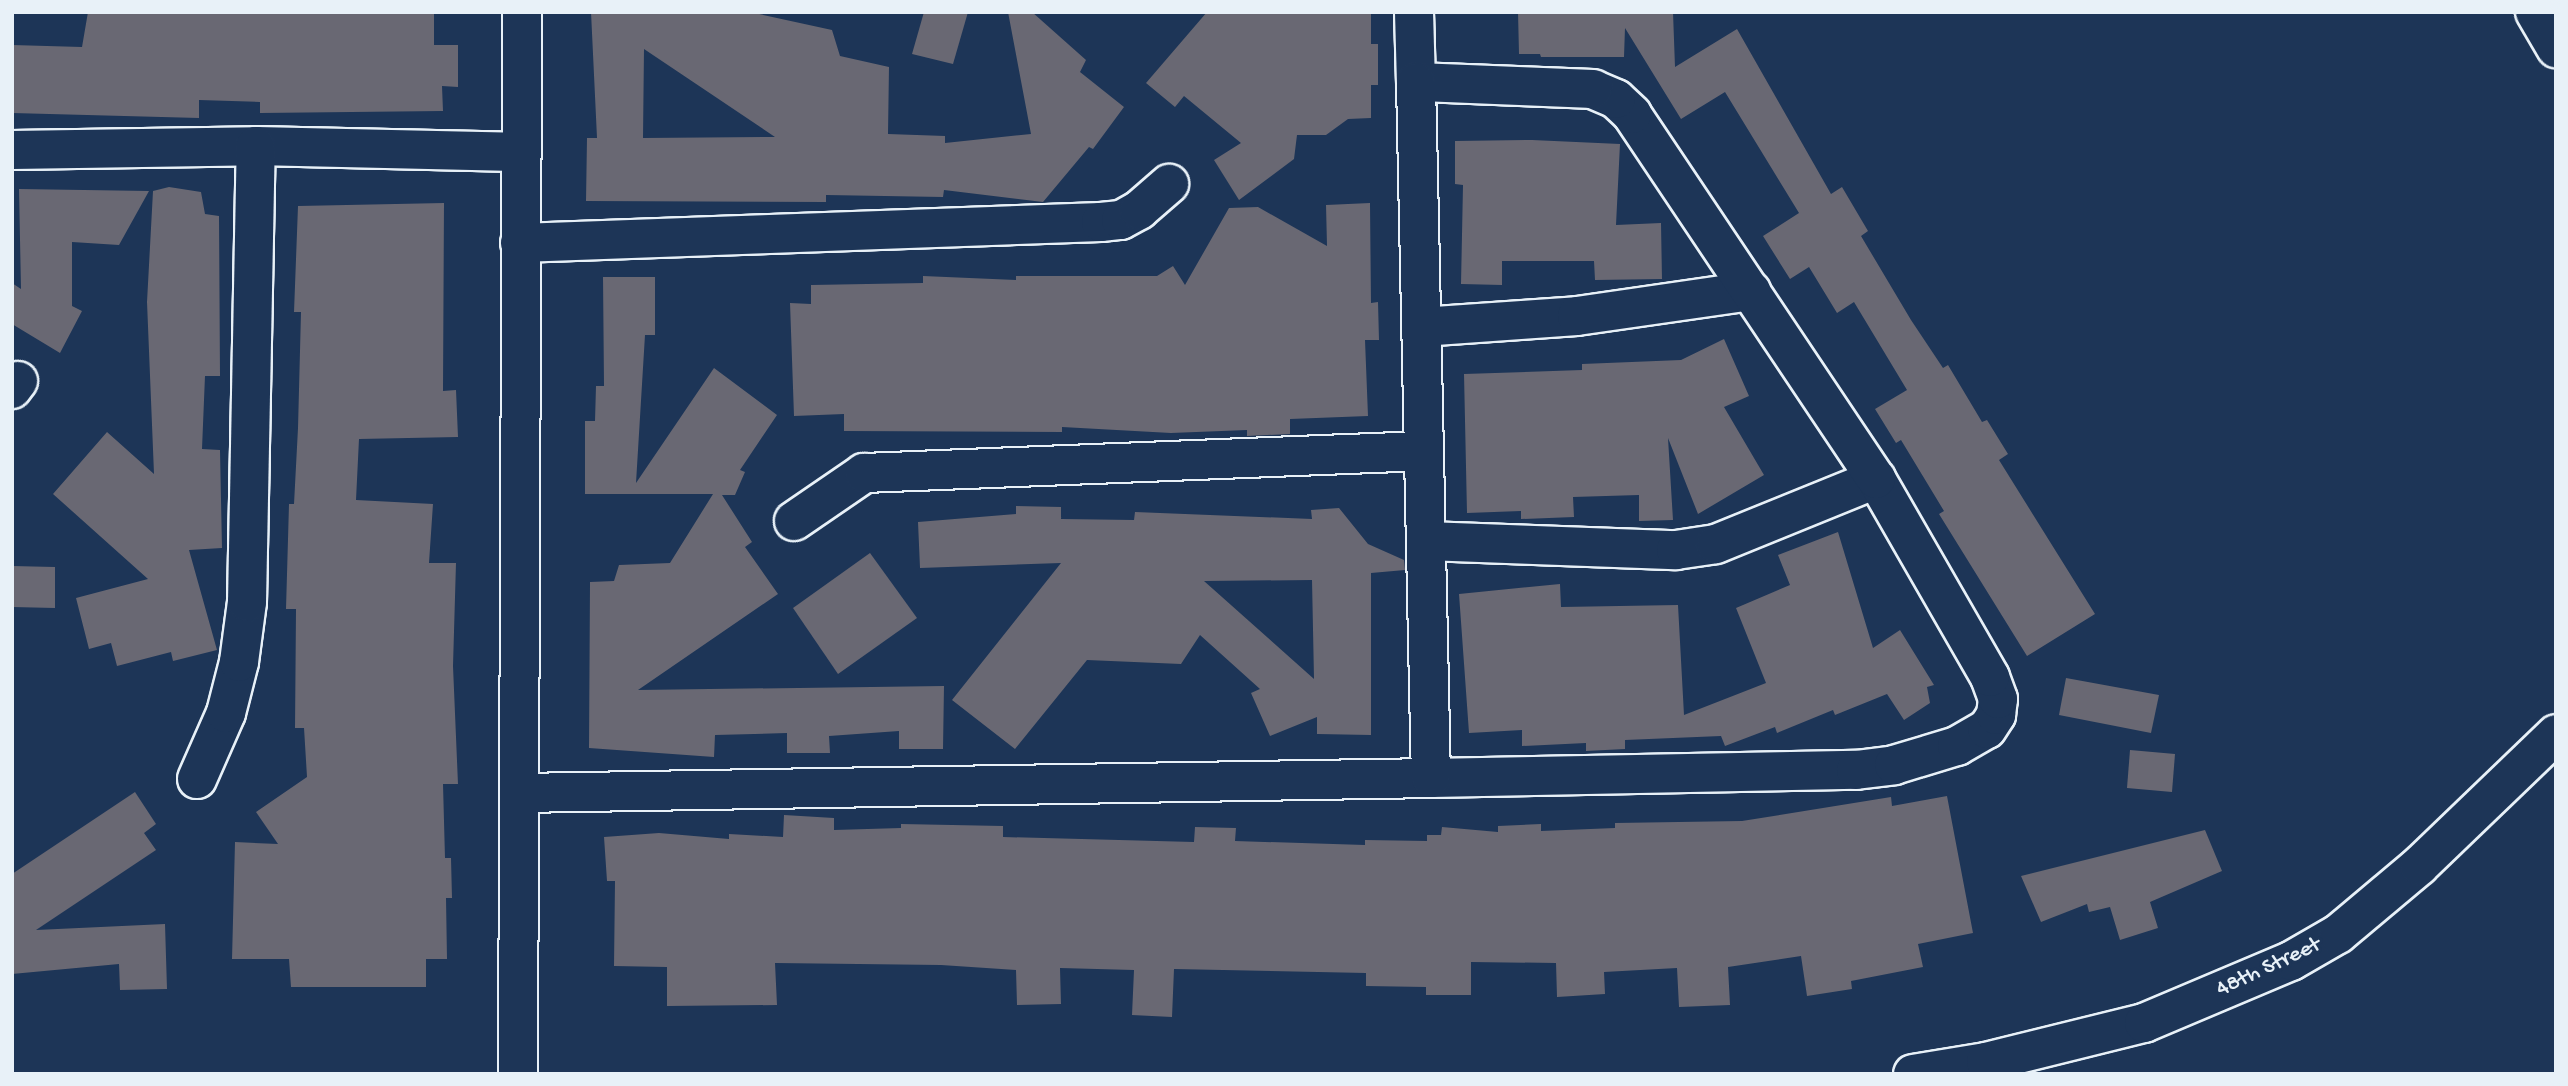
<!DOCTYPE html>
<style>
body{margin:0}
#map{position:relative;width:2568px;height:1086px;overflow:hidden;background:#1d3557;font-family:"Gochi Hand",sans-serif}
div>[style]{position:absolute}
[style*='--x']{left:calc(var(--x)*1px);top:calc(var(--y)*1px);width:calc(var(--w)*1px);rotate:calc(var(--a)*1deg)}
.building>*{inset:0;background:#696873}
.roads{filter:drop-shadow(2px 0 #e8f1f8) drop-shadow(-2px 0 #e8f1f8) drop-shadow(0 2px #e8f1f8) drop-shadow(0 -2px #e8f1f8)}
.minor>*{height:38px;margin:-19px;padding:0 19px;transform-origin:19px;border-radius:19px;background:#1d3557}
.tertiary>*{height:38px;margin:-19px;padding:0 19px;transform-origin:19px;border-radius:19px;background:#1d3557}
span{translate:-50% -50%;white-space:nowrap;text-align:center;line-height:1.15;-webkit-text-stroke:6px #1d3557;paint-order:stroke}
.street-label{font-size:23px;color:#e8f1f8}
.frame{position:absolute;inset:0;border:14px solid #e8f1f8;pointer-events:none}
</style>
<div id="map">
<div class="building">
<div style="clip-path:polygon(88px 12px,434px 12px,434px 45px,458px 45px,458px 87px,442px 86px,443px 111px,260px 113px,260px 102px,199px 100px,199px 118px,12px 113px,12px 45px,82px 47px)"></div>
<div style="clip-path:polygon(evenodd,591px 12px,750px 12px,832px 30px,840px 56px,889px 67px,888px 134px,945px 136px,945px 143px,1031px 134px,1008px 12px,1032px 12px,1086px 60px,1080px 72px,1124px 107px,1093px 149px,1089px 147px,1043px 202px,944px 190px,943px 197px,826px 195px,826px 202px,586px 201px,587px 138px,597px 138px,591px 12px,644px 49px,775px 137px,643px 138px,644px 49px)"></div>
<div style="clip-path:polygon(924px 12px,968px 12px,953px 64px,912px 54px)"></div>
<div style="clip-path:polygon(1207px 12px,1371px 12px,1371px 44px,1378px 44px,1378px 85px,1371px 85px,1371px 118px,1348px 119px,1326px 135px,1297px 135px,1294px 159px,1239px 200px,1214px 160px,1241px 143px,1184px 96px,1175px 107px,1146px 83px)"></div>
<div style="clip-path:polygon(1518px 12px,1673px 12px,1675px 67px,1737px 29px,1831px 194px,1842px 187px,1868px 231px,1861px 236px,1911px 320px,1943px 368px,1948px 365px,1982px 422px,1987px 420px,2008px 454px,1999px 460px,2095px 614px,2027px 656px,1939px 514px,1944px 511px,1901px 440px,1896px 443px,1875px 409px,1907px 390px,1854px 302px,1837px 313px,1809px 267px,1790px 279px,1763px 236px,1799px 213px,1725px 92px,1681px 119px,1625px 28px,1624px 57px,1541px 57px,1540px 54px,1519px 54px)"></div>
<div style="clip-path:polygon(1532px 140px,1620px 144px,1616px 225px,1661px 223px,1662px 279px,1595px 280px,1594px 261px,1502px 261px,1502px 285px,1461px 284px,1463px 185px,1455px 184px,1455px 141px)"></div>
<div style="clip-path:polygon(169px 187px,201px 192px,205px 214px,219px 216px,220px 376px,205px 376px,202px 449px,220px 450px,222px 548px,189px 550px,217px 650px,173px 661px,171px 652px,117px 666px,111px 643px,89px 649px,76px 598px,148px 579px,53px 494px,107px 432px,154px 474px,147px 302px,153px 191px)"></div>
<div style="clip-path:polygon(19px 189px,149px 191px,119px 245px,72px 242px,72px 306px,82px 311px,60px 353px,12px 324px,12px 283px,21px 289px)"></div>
<div style="clip-path:polygon(444px 203px,443px 391px,456px 390px,458px 437px,359px 439px,356px 500px,433px 504px,429px 563px,456px 563px,453px 666px,458px 784px,443px 784px,445px 858px,451px 858px,452px 898px,446px 898px,447px 959px,426px 959px,426px 987px,291px 987px,289px 959px,232px 959px,235px 842px,278px 844px,256px 812px,307px 777px,304px 728px,295px 728px,296px 609px,286px 609px,289px 504px,294px 504px,298px 428px,301px 312px,294px 312px,298px 206px)"></div>
<div style="clip-path:polygon(1370px 203px,1371px 303px,1378px 302px,1379px 340px,1365px 340px,1368px 416px,1290px 419px,1290px 434px,1247px 436px,1247px 430px,1171px 433px,1062px 427px,1062px 432px,844px 431px,844px 414px,794px 416px,790px 303px,811px 304px,811px 285px,923px 283px,923px 276px,1016px 280px,1016px 276px,1157px 276px,1173px 266px,1185px 285px,1229px 208px,1258px 207px,1327px 246px,1326px 205px)"></div>
<div style="clip-path:polygon(603px 277px,655px 277px,655px 335px,645px 335px,636px 483px,714px 368px,777px 415px,740px 470px,745px 472px,735px 495px,722px 495px,752px 542px,745px 547px,778px 594px,638px 690px,944px 686px,943px 749px,899px 749px,899px 731px,829px 736px,830px 753px,787px 753px,787px 733px,715px 735px,714px 757px,589px 748px,590px 582px,614px 581px,619px 565px,670px 563px,713px 494px,585px 494px,585px 421px,595px 421px,596px 386px,604px 386px)"></div>
<div style="clip-path:polygon(1724px 339px,1749px 396px,1724px 407px,1764px 475px,1698px 514px,1668px 438px,1673px 520px,1639px 521px,1639px 495px,1573px 497px,1574px 517px,1521px 519px,1521px 511px,1467px 513px,1464px 374px,1582px 370px,1582px 364px,1681px 360px)"></div>
<div style="clip-path:polygon(evenodd,1016px 506px,1061px 507px,1061px 519px,1134px 520px,1135px 512px,1312px 519px,1311px 510px,1339px 508px,1368px 544px,1404px 560px,1405px 570px,1371px 573px,1371px 735px,1317px 734px,1317px 717px,1270px 736px,1251px 693px,1260px 689px,1200px 635px,1181px 664px,1087px 660px,1015px 749px,952px 700px,1061px 563px,920px 568px,918px 522px,1016px 514px,1016px 506px,1312px 580px,1314px 679px,1204px 581px,1312px 580px)"></div>
<div style="clip-path:polygon(1838px 532px,1873px 648px,1900px 630px,1934px 685px,1927px 687px,1930px 703px,1904px 720px,1887px 694px,1835px 715px,1833px 710px,1777px 733px,1775px 727px,1725px 746px,1721px 736px,1625px 740px,1625px 749px,1586px 751px,1586px 743px,1522px 746px,1522px 730px,1469px 733px,1459px 594px,1560px 584px,1561px 607px,1678px 605px,1684px 715px,1766px 683px,1736px 608px,1790px 585px,1778px 555px)"></div>
<div style="clip-path:polygon(870px 553px,917px 618px,838px 674px,793px 608px)"></div>
<div style="clip-path:polygon(12px 566px,55px 567px,55px 608px,12px 607px)"></div>
<div style="clip-path:polygon(2066px 678px,2159px 695px,2151px 733px,2059px 715px)"></div>
<div style="clip-path:polygon(2130px 750px,2175px 754px,2172px 792px,2127px 788px)"></div>
<div style="clip-path:polygon(135px 792px,156px 824px,144px 833px,156px 850px,36px 930px,165px 924px,167px 989px,120px 990px,119px 964px,12px 974px,12px 874px)"></div>
<div style="clip-path:polygon(1947px 796px,1973px 933px,1918px 944px,1923px 967px,1851px 981px,1852px 989px,1807px 996px,1801px 956px,1728px 967px,1730px 1005px,1679px 1007px,1677px 968px,1604px 972px,1605px 994px,1557px 997px,1556px 963px,1471px 962px,1471px 995px,1426px 995px,1426px 987px,1366px 986px,1366px 973px,1174px 969px,1172px 1017px,1132px 1015px,1134px 970px,1060px 968px,1061px 1004px,1017px 1005px,1016px 970px,941px 965px,775px 963px,777px 1005px,667px 1006px,667px 967px,614px 966px,615px 881px,607px 881px,604px 837px,659px 833px,729px 839px,729px 834px,783px 837px,784px 815px,834px 818px,834px 830px,901px 828px,901px 824px,1003px 826px,1003px 837px,1194px 842px,1195px 827px,1236px 828px,1235px 841px,1365px 845px,1365px 840px,1427px 841px,1427px 835px,1441px 835px,1442px 827px,1498px 832px,1498px 826px,1541px 824px,1541px 831px,1615px 828px,1615px 823px,1742px 821px,1891px 797px,1892px 806px)"></div>
<div style="clip-path:polygon(2205px 830px,2222px 871px,2150px 902px,2158px 928px,2120px 940px,2110px 907px,2089px 912px,2087px 904px,2041px 922px,2021px 876px)"></div>
</div>
<div class="roads">
<div class="minor">
<div style="--x:1414;--y:12;--w:70;--a:88.4"></div>
<div style="--x:12;--y:150;--w:244;--a:-0.9"></div>
<div style="--x:256;--y:146;--w:264;--a:1.3"></div>
<div style="--x:520;--y:243;--w:581;--a:-2.07"></div>
<div style="--x:1101;--y:222;--w:20;--a:-6"></div>
<div style="--x:1121;--y:220;--w:21;--a:-29"></div>
<div style="--x:1139;--y:210;--w:40;--a:-41"></div>
<div style="--x:1421;--y:327;--w:156;--a:-4"></div>
<div style="--x:1577;--y:316;--w:176;--a:-8.2"></div>
<div style="--x:12;--y:389;--w:10;--a:-53"></div>
<div style="--x:794;--y:521;--w:85;--a:-34.4"></div>
<div style="--x:864;--y:473;--w:560;--a:-2.25"></div>
<div style="--x:1426;--y:541;--w:250;--a:2.1"></div>
<div style="--x:1676;--y:550;--w:40;--a:-8.5"></div>
<div style="--x:1716;--y:544;--w:173;--a:-22.1"></div>
<div style="--x:197;--y:779;--w:72;--a:-66.3"></div>
<div style="--x:226;--y:713;--w:53;--a:-75.7"></div>
<div style="--x:239;--y:662;--w:61;--a:-82.4"></div>
<div style="--x:247;--y:602;--w:456;--a:-88.9"></div>
<div style="--x:519;--y:793;--w:912;--a:-0.94"></div>
<div style="--x:1431;--y:778;--w:425;--a:-1.1"></div>
<div style="--x:1856;--y:770;--w:38;--a:-7"></div>
<div style="--x:1894;--y:765;--w:66;--a:-16.8"></div>
<div style="--x:1957;--y:746;--w:34;--a:-30"></div>
<div style="--x:1987;--y:729;--w:17;--a:-57"></div>
<div style="--x:1996;--y:715;--w:16;--a:-83"></div>
<div style="--x:1998;--y:699;--w:23;--a:-110"></div>
<div style="--x:1990;--y:677;--w:228;--a:-119.9"></div>
<div style="--x:1876;--y:479;--w:439;--a:-123.8"></div>
<div style="--x:1632;--y:114;--w:22;--a:-137"></div>
<div style="--x:1616;--y:99;--w:25;--a:-157"></div>
<div style="--x:1593;--y:89;--w:177;--a:-177.7"></div>
<div style="--x:1416;--y:82;--w:696;--a:88.77"></div>
<div style="--x:518;--y:1074;--w:1062;--a:-89.78"></div>
<div style="--x:1913;--y:1074;--w:74;--a:-9.3"></div>
<div style="--x:1986;--y:1062;--w:163;--a:-13.9"></div>
<div style="--x:2144;--y:1023;--w:160;--a:-22.9"></div>
<div style="--x:2291;--y:961;--w:54;--a:-29.9"></div>
<div style="--x:2338;--y:934;--w:106;--a:-40"></div>
<div style="--x:2419;--y:866;--w:190;--a:-43.9"></div>
</div>
<div class="tertiary">
<div style="--x:2535;--y:12;--w:42;--a:59.7"></div>
</div>
</div>
<div class="street-label">
<span style="left:2269px;top:968px;rotate:-25deg">48th Street</span>
</div>
<div class="frame"></div>
</div>
